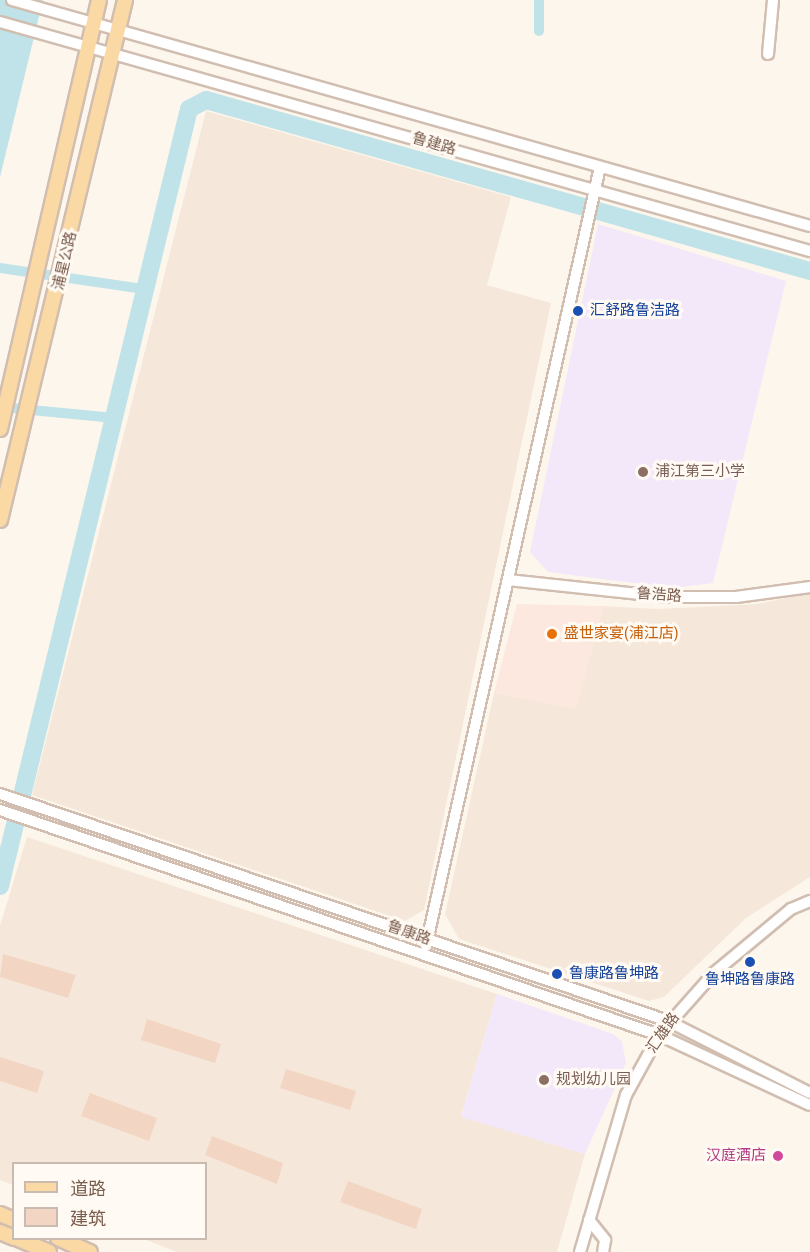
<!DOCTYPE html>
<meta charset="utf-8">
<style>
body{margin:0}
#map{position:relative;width:810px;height:1252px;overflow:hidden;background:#fdf6ec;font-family:"Roboto Condensed","Noto Sans SC",sans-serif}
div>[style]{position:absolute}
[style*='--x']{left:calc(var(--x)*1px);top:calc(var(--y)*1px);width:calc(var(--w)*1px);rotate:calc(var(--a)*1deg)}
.residential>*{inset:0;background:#f5e8da}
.commercial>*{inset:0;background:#fde8e0}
.education>*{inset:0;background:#f3e8fa}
.water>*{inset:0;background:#bfe3e8}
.canal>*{height:10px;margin:-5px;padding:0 5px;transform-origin:5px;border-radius:5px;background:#bfe3e8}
.river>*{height:18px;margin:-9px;padding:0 9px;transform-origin:9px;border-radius:9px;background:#bfe3e8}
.building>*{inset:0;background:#f3d5c3}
.roads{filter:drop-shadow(2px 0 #d1beb0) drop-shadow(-2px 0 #d1beb0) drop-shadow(0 2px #d1beb0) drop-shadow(0 -2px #d1beb0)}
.minor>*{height:10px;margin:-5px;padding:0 5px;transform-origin:5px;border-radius:5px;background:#fff}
.major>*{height:14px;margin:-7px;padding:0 7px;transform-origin:7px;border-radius:7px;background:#fbd9a5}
.dots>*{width:16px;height:16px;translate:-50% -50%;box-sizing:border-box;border:3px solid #fffaf3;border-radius:50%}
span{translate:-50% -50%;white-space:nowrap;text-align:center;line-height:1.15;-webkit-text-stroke:6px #fffaf3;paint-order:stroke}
.street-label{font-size:15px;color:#7a5c4d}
.transit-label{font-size:15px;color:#164399}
.left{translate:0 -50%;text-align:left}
.education-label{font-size:15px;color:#785e54}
.food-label{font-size:15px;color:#c56008}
.hotel-label{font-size:15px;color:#b23c85}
.right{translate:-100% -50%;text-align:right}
.legend{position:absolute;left:12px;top:1162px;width:195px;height:78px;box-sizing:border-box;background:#fffaf3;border:2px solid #cabbb1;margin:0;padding:8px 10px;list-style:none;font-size:18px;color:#7a5c4d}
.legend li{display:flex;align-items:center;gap:12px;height:30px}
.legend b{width:30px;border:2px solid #cabbb1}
</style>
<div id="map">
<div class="residential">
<div style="clip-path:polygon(206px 111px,511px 197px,487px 285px,551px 303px,424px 910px,405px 921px,32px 795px)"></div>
<div style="clip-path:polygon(810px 593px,810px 877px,746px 918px,664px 997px,649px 1001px,459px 939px,445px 914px,494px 693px,576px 708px,603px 606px,658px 609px,757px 604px)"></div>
<div style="clip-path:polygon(27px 837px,497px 994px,461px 1116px,585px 1154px,557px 1252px,177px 1252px,144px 1239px,206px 1238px,206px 1164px,14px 1164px,13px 1185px,0 1180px,0 926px)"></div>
</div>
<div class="commercial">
<div style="clip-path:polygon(517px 604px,603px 606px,576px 709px,494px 693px)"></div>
</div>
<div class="education">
<div style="clip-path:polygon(598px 224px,786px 281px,713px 583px,672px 588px,548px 572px,530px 552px)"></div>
<div style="clip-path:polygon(497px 994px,613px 1034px,622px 1041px,626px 1063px,585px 1154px,461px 1117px)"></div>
</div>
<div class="water">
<div style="clip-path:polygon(0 0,43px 0,0 177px)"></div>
</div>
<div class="canal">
<div style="--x:539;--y:31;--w:31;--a:-90"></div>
<div style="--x:0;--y:268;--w:146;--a:8.3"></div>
<div style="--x:0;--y:407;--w:115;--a:5.5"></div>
</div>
<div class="river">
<div style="--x:0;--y:886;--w:800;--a:-76.33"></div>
<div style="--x:189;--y:109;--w:19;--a:-28"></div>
<div style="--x:206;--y:100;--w:628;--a:15.81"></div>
</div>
<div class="building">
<div style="clip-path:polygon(3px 954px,76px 975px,68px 998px,0 977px)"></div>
<div style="clip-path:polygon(147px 1019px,221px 1044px,215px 1063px,141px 1040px)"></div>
<div style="clip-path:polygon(0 1057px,44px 1071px,37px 1093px,0 1081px)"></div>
<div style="clip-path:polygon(286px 1069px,356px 1091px,350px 1110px,280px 1088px)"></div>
<div style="clip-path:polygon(90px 1093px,157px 1118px,149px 1141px,81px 1116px)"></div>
<div style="clip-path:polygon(212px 1136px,283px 1163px,277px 1184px,205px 1155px)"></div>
<div style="clip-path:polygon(348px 1181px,422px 1209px,416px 1229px,340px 1202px)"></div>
</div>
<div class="roads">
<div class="minor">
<div style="--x:12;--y:0;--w:829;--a:15.81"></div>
<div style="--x:0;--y:22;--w:842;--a:15.79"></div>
<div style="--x:768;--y:54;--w:54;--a:-84.7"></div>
<div style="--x:508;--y:580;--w:159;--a:6.1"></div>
<div style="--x:666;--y:597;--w:70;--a:0"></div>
<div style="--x:736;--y:597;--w:75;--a:-7.7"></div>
<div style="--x:0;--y:794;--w:706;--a:18.77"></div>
<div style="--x:668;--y:1021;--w:159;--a:26.9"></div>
<div style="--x:0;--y:810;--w:696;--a:18.85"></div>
<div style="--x:659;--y:1035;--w:166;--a:24.9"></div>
<div style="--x:426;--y:946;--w:798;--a:-77.41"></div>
<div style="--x:589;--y:1220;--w:26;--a:51"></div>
<div style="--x:605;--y:1240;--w:12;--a:99"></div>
<div style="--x:580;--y:1252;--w:164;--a:-73.7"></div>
<div style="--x:626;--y:1095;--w:68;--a:-61.2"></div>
<div style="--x:659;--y:1035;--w:84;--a:-48.4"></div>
<div style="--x:715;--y:972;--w:99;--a:-39.7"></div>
<div style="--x:791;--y:909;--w:21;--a:-23"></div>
</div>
<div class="major">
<div style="--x:0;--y:429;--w:440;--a:-77"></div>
<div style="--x:0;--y:520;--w:535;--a:-76.48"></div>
<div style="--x:0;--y:1214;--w:15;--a:23"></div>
<div style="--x:0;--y:1232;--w:15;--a:23"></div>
<div style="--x:16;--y:1238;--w:36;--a:23"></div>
<div style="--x:58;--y:1238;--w:35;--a:24"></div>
</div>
</div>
<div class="dots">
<div style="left:578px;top:311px;background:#1a4fb4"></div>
<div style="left:643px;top:472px;background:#8d6e63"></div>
<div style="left:552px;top:634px;background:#e8710a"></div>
<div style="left:750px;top:962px;background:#1a4fb4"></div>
<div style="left:557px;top:974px;background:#1a4fb4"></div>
<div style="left:544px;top:1080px;background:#8d6e63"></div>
<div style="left:778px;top:1156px;background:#d1479c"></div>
</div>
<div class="street-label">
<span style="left:434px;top:144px;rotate:16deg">鲁建路</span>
<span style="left:65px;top:261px;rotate:-77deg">浦星公路</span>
<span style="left:659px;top:595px;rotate:4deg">鲁浩路</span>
<span style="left:409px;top:933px;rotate:19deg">鲁康路</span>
<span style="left:663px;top:1033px;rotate:-55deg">汇雄路</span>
</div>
<div class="transit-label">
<span class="left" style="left:590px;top:311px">汇舒路鲁洁路</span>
<span class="left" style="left:569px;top:974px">鲁康路鲁坤路</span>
<span style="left:750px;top:980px">鲁坤路鲁康路</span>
</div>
<div class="education-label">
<span class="left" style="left:655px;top:472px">浦江第三小学</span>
<span class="left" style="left:556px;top:1080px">规划幼儿园</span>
</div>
<div class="food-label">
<span class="left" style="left:564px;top:634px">盛世家宴(浦江店)</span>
</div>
<div class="hotel-label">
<span class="right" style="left:766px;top:1156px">汉庭酒店</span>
</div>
<ul class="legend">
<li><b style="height:8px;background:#fbd9a5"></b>道路</li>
<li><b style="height:16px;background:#f3d5c3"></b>建筑</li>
</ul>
</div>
